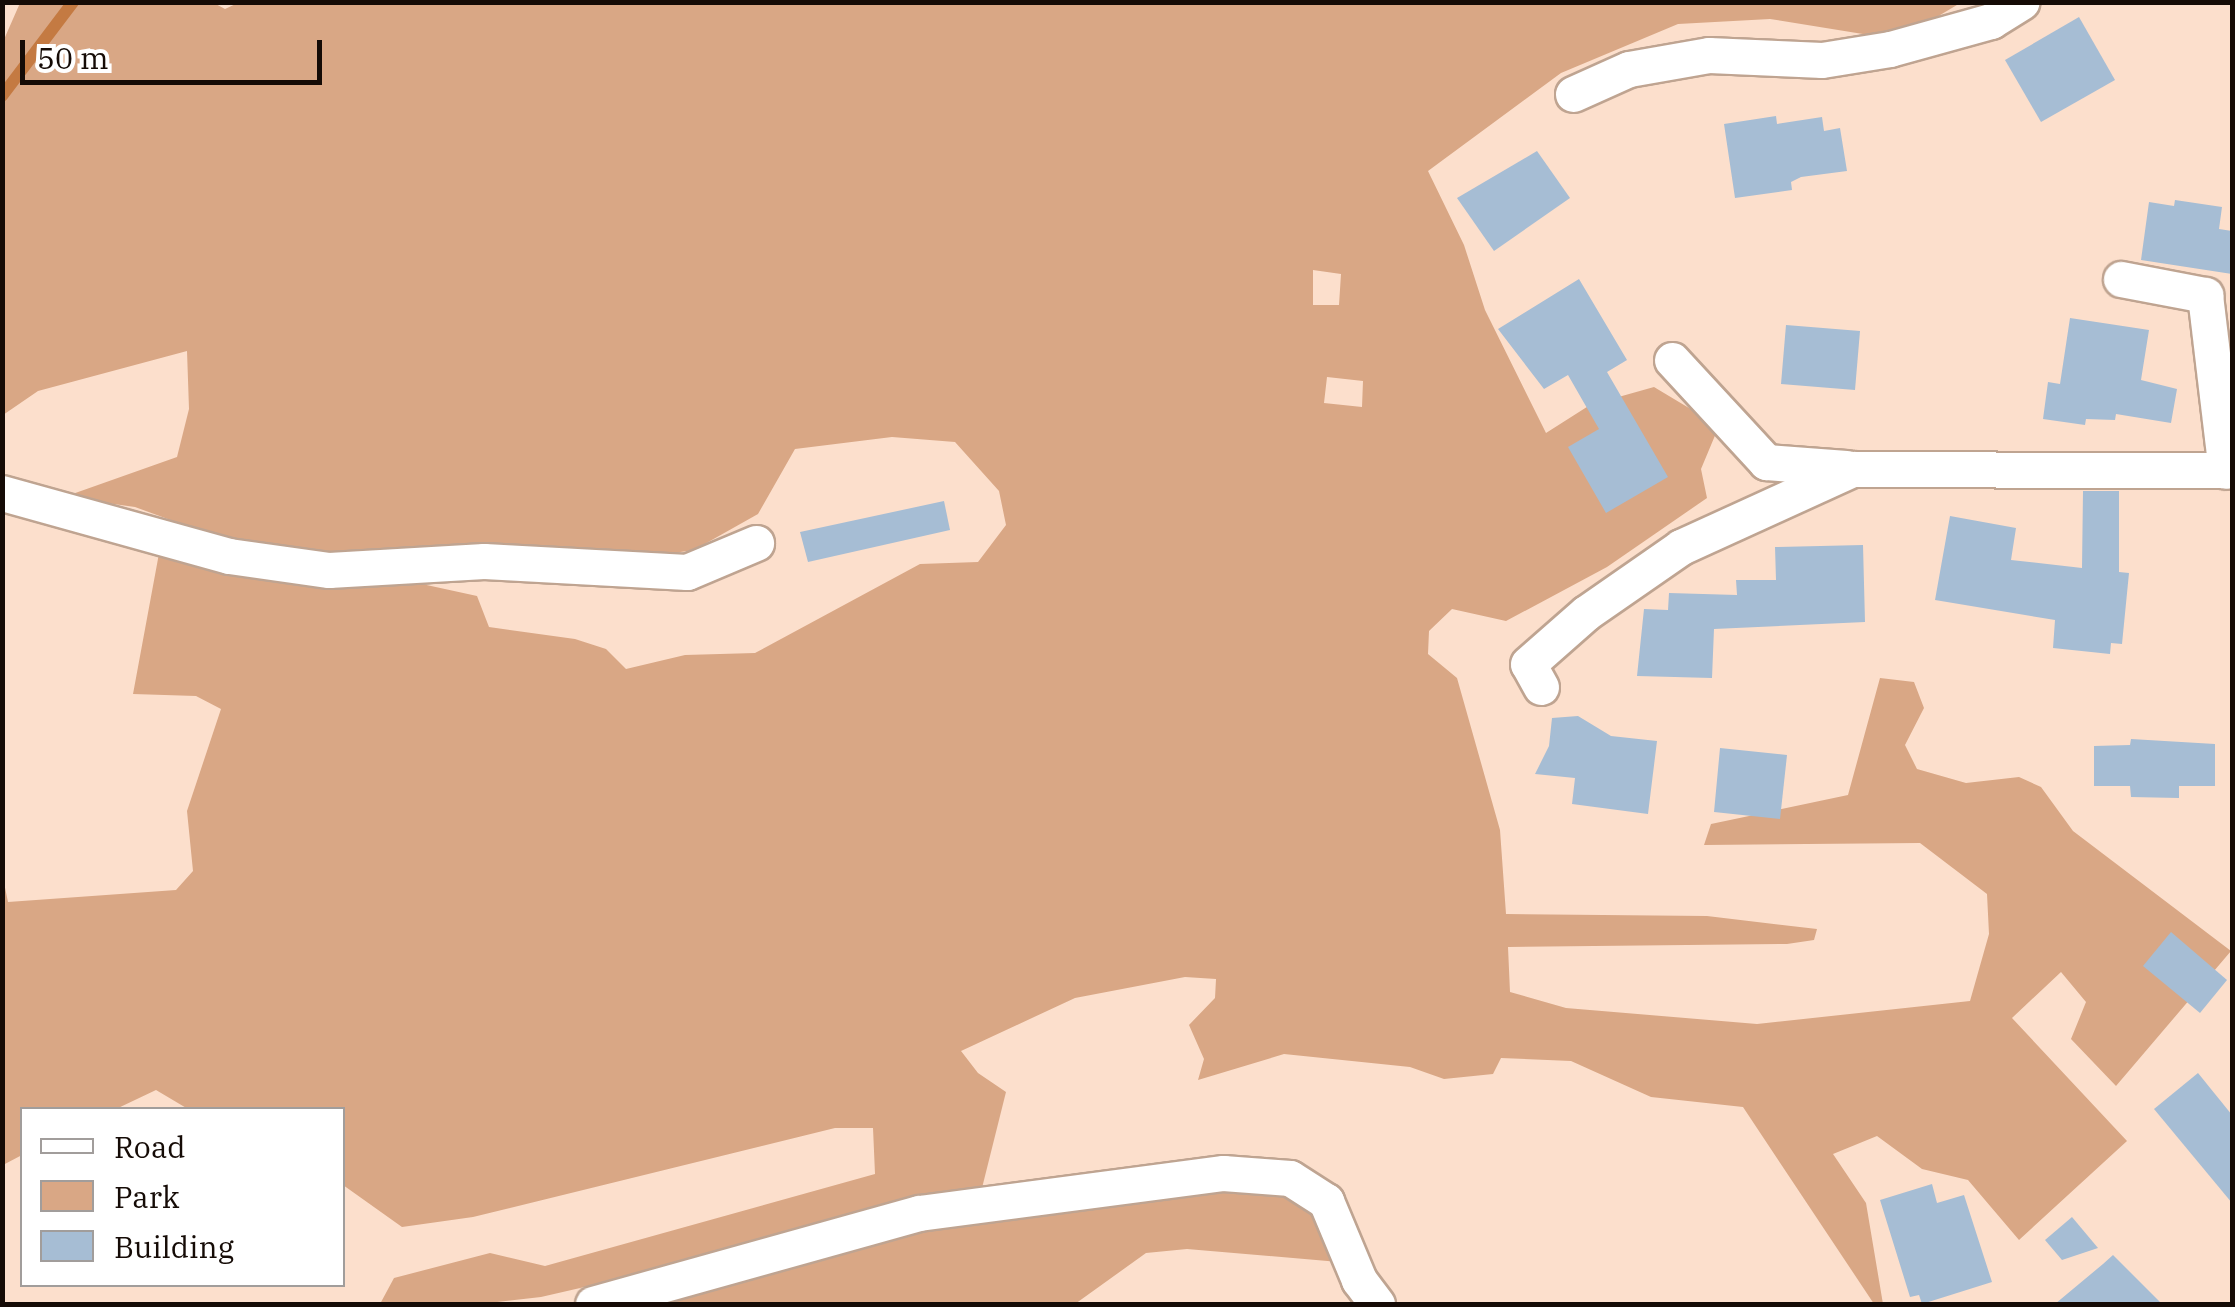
<!DOCTYPE html>
<style>
body{margin:0}
#map{position:relative;width:2235px;height:1307px;overflow:hidden;background:#fcdfcc;font-family:"IBM Plex Serif",serif}
div>[style]{position:absolute}
[style*='--x']{left:calc(var(--x)*1px);top:calc(var(--y)*1px);width:calc(var(--w)*1px);rotate:calc(var(--a)*1deg)}
.green>*{inset:0;background:#d9a785}
.stream>*{height:12px;margin:-6px;padding:0 6px;transform-origin:6px;border-radius:6px;background:#c47a42}
.building>*{inset:0;background:#a6bdd4}
.roads{filter:drop-shadow(2px 0 #bfa491) drop-shadow(-2px 0 #bfa491) drop-shadow(0 2px #bfa491) drop-shadow(0 -2px #bfa491)}
.minor>*{height:35px;margin:-17.5px;padding:0 17.5px;transform-origin:17.5px;border-radius:17.5px;background:#fff}
span{translate:-50% -50%;white-space:nowrap;text-align:center;line-height:1.15;-webkit-text-stroke:8px #fff;paint-order:stroke}
.frame{position:absolute;inset:0;border:5px solid #150b06;pointer-events:none}
.legend{position:absolute;left:20px;top:1107px;width:325px;height:180px;box-sizing:border-box;background:#fff;border:2px solid #a19d9b;margin:0;padding:12px 18px;list-style:none;font-size:30px;color:#150b06}
.legend li{display:flex;align-items:center;gap:20px;height:50px}
.legend b{width:50px;border:2px solid #a19d9b}
.scale{position:absolute;left:20px;top:40px;width:302px;height:45px;box-sizing:border-box;border:5px solid #150b06;border-top:0;padding-left:12px;font-size:30px;line-height:35px;white-space:nowrap;color:#150b06;-webkit-text-stroke:8px #fff;paint-order:stroke}
</style>
<div id="map">
<div class="green">
<div style="clip-path:polygon(evenodd,212px 2px,225px 9px,240px 2px,1962px 2px,1925px 24px,1869px 35px,1770px 19px,1678px 24px,1561px 73px,1428px 171px,1464px 245px,1485px 310px,1546px 433px,1590px 405px,1654px 387px,1719px 426px,1701px 469px,1707px 498px,1607px 567px,1506px 621px,1452px 609px,1429px 631px,1428px 654px,1457px 678px,1500px 830px,1506px 914px,1707px 916px,1817px 929px,1814px 940px,1787px 944px,1508px 947px,1510px 992px,1566px 1008px,1757px 1024px,1970px 1001px,1989px 934px,1987px 894px,1920px 843px,1704px 845px,1711px 824px,1848px 795px,1880px 678px,1914px 682px,1924px 708px,1905px 745px,1917px 769px,1966px 783px,2019px 777px,2041px 787px,2073px 831px,2231px 951px,2116px 1086px,2071px 1039px,2086px 1002px,2061px 972px,2012px 1018px,2127px 1141px,2019px 1240px,1968px 1180px,1922px 1169px,1877px 1136px,1833px 1154px,1866px 1203px,1883px 1304px,1874px 1304px,1743px 1107px,1651px 1097px,1571px 1061px,1501px 1058px,1493px 1074px,1444px 1079px,1410px 1067px,1284px 1054px,1198px 1080px,1204px 1059px,1189px 1025px,1215px 998px,1216px 979px,1185px 977px,1075px 998px,961px 1051px,978px 1073px,1006px 1092px,980px 1196px,541px 1297px,480px 1304px,380px 1304px,394px 1278px,490px 1253px,545px 1266px,875px 1174px,873px 1128px,835px 1128px,473px 1217px,402px 1227px,343px 1185px,342px 1110px,188px 1109px,156px 1090px,116px 1109px,22px 1110px,22px 1155px,3px 1165px,2px 873px,8px 902px,176px 890px,193px 871px,187px 811px,221px 709px,196px 696px,133px 694px,160px 548px,399px 579px,477px 596px,489px 627px,575px 639px,606px 649px,626px 669px,685px 655px,755px 653px,920px 564px,978px 562px,1006px 525px,999px 491px,955px 442px,892px 437px,795px 449px,758px 514px,694px 550px,653px 556px,331px 562px,217px 537px,135px 507px,64px 497px,177px 457px,189px 409px,187px 351px,38px 391px,3px 415px,2px 44px,20px 3px,212px 2px,1313px 270px,1341px 274px,1339px 305px,1313px 305px,1313px 270px,212px 2px,1327px 377px,1363px 381px,1362px 407px,1324px 403px,1327px 377px)"></div>
<div style="clip-path:polygon(1223px 1182px,1282px 1188px,1314px 1205px,1339px 1262px,1187px 1249px,1146px 1253px,1075px 1304px,642px 1304px,860px 1238px)"></div>
</div>
<div class="stream">
<div style="--x:2;--y:96;--w:118;--a:-52.9"></div>
</div>
<div class="building">
<div style="clip-path:polygon(2079px 17px,2115px 80px,2041px 122px,2005px 60px)"></div>
<div style="clip-path:polygon(1776px 116px,1777px 124px,1822px 117px,1824px 131px,1840px 128px,1847px 171px,1801px 177px,1791px 182px,1792px 190px,1735px 198px,1724px 124px)"></div>
<div style="clip-path:polygon(1537px 151px,1570px 198px,1494px 251px,1457px 198px)"></div>
<div style="clip-path:polygon(2175px 200px,2222px 207px,2219px 229px,2232px 231px,2232px 274px,2141px 260px,2149px 202px,2174px 206px)"></div>
<div style="clip-path:polygon(1579px 279px,1627px 360px,1607px 372px,1668px 477px,1606px 513px,1568px 447px,1599px 429px,1568px 375px,1544px 389px,1498px 329px)"></div>
<div style="clip-path:polygon(2070px 318px,2149px 330px,2141px 380px,2177px 389px,2171px 423px,2116px 414px,2115px 420px,2086px 419px,2085px 425px,2043px 419px,2048px 382px,2060px 384px)"></div>
<div style="clip-path:polygon(1786px 325px,1860px 331px,1855px 390px,1781px 384px)"></div>
<div style="clip-path:polygon(2083px 491px,2119px 491px,2119px 572px,2129px 573px,2122px 644px,2111px 643px,2110px 654px,2053px 648px,2055px 620px,1935px 600px,1950px 516px,2016px 528px,2011px 560px,2082px 568px)"></div>
<div style="clip-path:polygon(944px 501px,950px 530px,808px 562px,800px 532px)"></div>
<div style="clip-path:polygon(1863px 545px,1865px 622px,1714px 629px,1712px 678px,1637px 676px,1644px 609px,1668px 610px,1669px 593px,1737px 595px,1736px 580px,1776px 580px,1775px 547px)"></div>
<div style="clip-path:polygon(1578px 716px,1611px 736px,1657px 741px,1648px 814px,1572px 804px,1575px 778px,1535px 774px,1549px 746px,1552px 718px)"></div>
<div style="clip-path:polygon(2131px 739px,2215px 744px,2215px 786px,2179px 786px,2179px 798px,2131px 797px,2130px 786px,2094px 786px,2094px 746px,2130px 745px)"></div>
<div style="clip-path:polygon(1720px 748px,1787px 755px,1780px 819px,1714px 812px)"></div>
<div style="clip-path:polygon(2171px 932px,2227px 980px,2200px 1013px,2143px 966px)"></div>
<div style="clip-path:polygon(2198px 1073px,2232px 1115px,2232px 1203px,2154px 1109px)"></div>
<div style="clip-path:polygon(1932px 1184px,1937px 1203px,1964px 1195px,1992px 1282px,1922px 1304px,1919px 1295px,1910px 1297px,1880px 1200px)"></div>
<div style="clip-path:polygon(2072px 1217px,2098px 1248px,2062px 1260px,2045px 1240px)"></div>
<div style="clip-path:polygon(2113px 1255px,2162px 1304px,2055px 1304px,2103px 1264px)"></div>
</div>
<div class="roads">
<div class="minor">
<div style="--x:1573;--y:94;--w:61;--a:-24.1"></div>
<div style="--x:1629;--y:69;--w:81;--a:-9.9"></div>
<div style="--x:1709;--y:55;--w:113;--a:2.5"></div>
<div style="--x:1822;--y:60;--w:69;--a:-9.2"></div>
<div style="--x:1890;--y:49;--w:105;--a:-15.5"></div>
<div style="--x:1991;--y:21;--w:36;--a:-32"></div>
<div style="--x:2121;--y:279;--w:86;--a:10.8"></div>
<div style="--x:2205;--y:295;--w:177;--a:83.2"></div>
<div style="--x:1672;--y:360;--w:139;--a:47.3"></div>
<div style="--x:1766;--y:462;--w:80;--a:4.3"></div>
<div style="--x:2;--y:493;--w:236;--a:15.5"></div>
<div style="--x:229;--y:556;--w:101;--a:8"></div>
<div style="--x:329;--y:570;--w:155;--a:-3.3"></div>
<div style="--x:484;--y:561;--w:203;--a:3.1"></div>
<div style="--x:687;--y:572;--w:75;--a:-22.8"></div>
<div style="--x:1541;--y:687;--w:26;--a:-119"></div>
<div style="--x:1528;--y:664;--w:77;--a:-41.3"></div>
<div style="--x:1586;--y:613;--w:116;--a:-34.8"></div>
<div style="--x:1681;--y:547;--w:188;--a:-24.5"></div>
<div style="--x:1852;--y:469;--w:380;--a:0.2"></div>
<div style="--x:593;--y:1304;--w:338;--a:-15.6"></div>
<div style="--x:919;--y:1213;--w:307;--a:-7.5"></div>
<div style="--x:1223;--y:1173;--w:67;--a:4.3"></div>
<div style="--x:1290;--y:1178;--w:43;--a:32.6"></div>
<div style="--x:1326;--y:1201;--w:86;--a:67.3"></div>
<div style="--x:1359;--y:1280;--w:30;--a:53"></div>
</div>
</div>
<div class="frame"></div>
<ul class="legend">
<li><b style="height:12px;background:#fff"></b>Road</li>
<li><b style="height:28px;background:#d9a785"></b>Park</li>
<li><b style="height:28px;background:#a6bdd4"></b>Building</li>
</ul>
<div class="scale">50 m</div>
</div>
